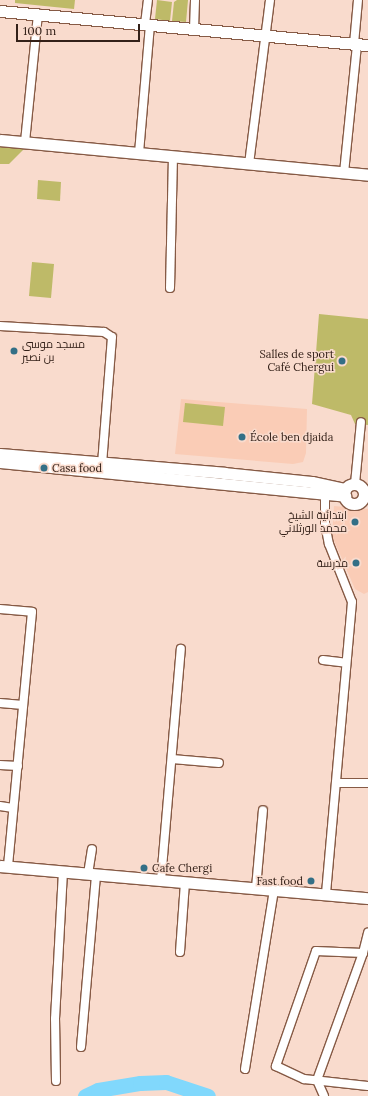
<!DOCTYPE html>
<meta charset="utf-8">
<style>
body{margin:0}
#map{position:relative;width:368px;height:1096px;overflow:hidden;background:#f9dbcd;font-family:Lora,Cairo,serif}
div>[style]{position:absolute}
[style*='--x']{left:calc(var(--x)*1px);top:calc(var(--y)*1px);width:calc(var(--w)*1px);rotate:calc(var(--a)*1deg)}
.built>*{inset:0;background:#faccb6}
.green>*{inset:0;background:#beba68}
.river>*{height:15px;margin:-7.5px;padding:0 7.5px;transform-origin:7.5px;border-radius:7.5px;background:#81d8fc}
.roads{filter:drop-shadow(1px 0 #865a45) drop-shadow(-1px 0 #865a45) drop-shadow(0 1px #865a45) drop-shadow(0 -1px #865a45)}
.street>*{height:8px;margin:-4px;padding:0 4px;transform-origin:4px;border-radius:4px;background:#fff}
.secondary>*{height:11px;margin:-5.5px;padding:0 5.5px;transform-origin:5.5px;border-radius:5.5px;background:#fff}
.secondary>.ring{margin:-5.5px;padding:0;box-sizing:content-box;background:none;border:11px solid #fff;border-radius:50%}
.dots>*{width:11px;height:11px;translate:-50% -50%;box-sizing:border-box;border:2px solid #f9dbcd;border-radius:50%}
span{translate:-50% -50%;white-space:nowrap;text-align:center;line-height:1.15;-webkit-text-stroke:3px #f9dbcd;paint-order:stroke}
.poi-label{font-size:11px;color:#332018}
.left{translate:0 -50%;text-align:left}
.right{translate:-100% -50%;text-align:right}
.scale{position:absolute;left:16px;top:24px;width:124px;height:18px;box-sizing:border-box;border:2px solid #332018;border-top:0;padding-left:5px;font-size:12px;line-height:14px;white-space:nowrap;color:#332018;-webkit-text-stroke:3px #f9dbcd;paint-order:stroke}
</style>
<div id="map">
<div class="built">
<div style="clip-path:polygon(181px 399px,307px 409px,306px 453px,303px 462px,293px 464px,175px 454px)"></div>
<div style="clip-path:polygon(334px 506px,368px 509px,368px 592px,364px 594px,355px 589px,332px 536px)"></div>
</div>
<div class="green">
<div style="clip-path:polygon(15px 0,75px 0,74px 9px,15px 3px)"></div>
<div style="clip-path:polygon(157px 0,172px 2px,170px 21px,155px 19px)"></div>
<div style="clip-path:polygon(177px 0,188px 0,186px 22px,172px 21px,174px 2px)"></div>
<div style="clip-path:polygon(0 146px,25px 148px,9px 164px,0 164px)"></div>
<div style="clip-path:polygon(38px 180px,61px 182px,60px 201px,37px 199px)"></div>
<div style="clip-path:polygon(32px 262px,54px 264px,51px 298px,29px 296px)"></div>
<div style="clip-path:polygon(319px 314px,368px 319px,368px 425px,355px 424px,351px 415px,312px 404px)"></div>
<div style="clip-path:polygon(185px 403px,225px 407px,223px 426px,183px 422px)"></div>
</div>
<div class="river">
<div style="--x:85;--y:1096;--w:14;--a:-25"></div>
<div style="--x:98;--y:1090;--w:43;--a:-9.5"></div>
<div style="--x:140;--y:1083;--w:26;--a:-2"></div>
<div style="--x:166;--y:1082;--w:44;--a:18.4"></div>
</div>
<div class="roads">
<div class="street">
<div style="--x:145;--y:24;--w:24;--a:-83"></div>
<div style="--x:194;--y:29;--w:29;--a:-88"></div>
<div style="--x:354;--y:44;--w:44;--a:-84.8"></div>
<div style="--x:25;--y:142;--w:129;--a:-84.2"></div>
<div style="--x:139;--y:153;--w:128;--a:-85.1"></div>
<div style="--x:249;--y:164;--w:165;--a:-82.7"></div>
<div style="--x:344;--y:173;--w:130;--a:-84.2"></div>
<div style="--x:170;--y:288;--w:132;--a:-88.7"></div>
<div style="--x:0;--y:326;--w:104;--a:3.3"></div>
<div style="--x:104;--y:332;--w:9;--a:32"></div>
<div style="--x:112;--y:337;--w:126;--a:94.5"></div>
<div style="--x:355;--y:484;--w:62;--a:-84.5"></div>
<div style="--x:325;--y:494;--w:30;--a:90"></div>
<div style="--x:325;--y:524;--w:20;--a:79"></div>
<div style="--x:329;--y:544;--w:62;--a:68.4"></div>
<div style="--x:352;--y:602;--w:293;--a:95.1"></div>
<div style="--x:0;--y:609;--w:32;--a:5"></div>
<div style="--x:32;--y:612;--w:256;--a:95.4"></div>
<div style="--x:323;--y:660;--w:23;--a:7"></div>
<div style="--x:0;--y:703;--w:23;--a:5"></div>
<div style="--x:172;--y:759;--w:47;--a:4.9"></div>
<div style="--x:0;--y:765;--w:18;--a:3"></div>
<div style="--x:336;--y:783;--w:32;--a:0"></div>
<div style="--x:0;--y:806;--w:13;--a:9"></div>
<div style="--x:88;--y:874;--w:25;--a:-81"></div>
<div style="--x:161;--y:880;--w:232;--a:-85.1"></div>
<div style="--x:256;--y:888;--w:78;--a:-84.9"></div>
<div style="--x:180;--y:952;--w:70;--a:-85.9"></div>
<div style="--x:363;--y:953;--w:47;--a:-177.6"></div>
<div style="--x:316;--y:951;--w:122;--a:109.2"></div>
<div style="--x:276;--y:1066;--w:31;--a:25"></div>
<div style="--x:304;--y:1079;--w:64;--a:6.2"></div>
<div style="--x:81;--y:1047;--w:173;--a:-85"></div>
<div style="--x:245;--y:1069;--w:181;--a:-80.8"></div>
<div style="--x:56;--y:1081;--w:62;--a:-90.9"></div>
<div style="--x:55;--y:1019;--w:147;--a:-86.9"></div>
<div style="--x:324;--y:1096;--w:17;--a:-114"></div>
<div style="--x:317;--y:1080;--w:135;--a:-70.1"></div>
<div style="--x:363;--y:953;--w:21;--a:-76"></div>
</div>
<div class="secondary">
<div style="--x:0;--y:11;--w:370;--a:5.3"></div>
<div style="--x:0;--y:140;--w:370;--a:5.4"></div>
<div style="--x:0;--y:454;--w:225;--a:4.8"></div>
<div style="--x:224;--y:473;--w:88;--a:5.8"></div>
<div style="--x:312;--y:482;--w:34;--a:12"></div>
<div style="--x:0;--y:462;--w:347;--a:5.6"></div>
<div class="ring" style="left:344px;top:484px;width:9px;height:9px"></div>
<div style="--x:0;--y:866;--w:369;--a:5"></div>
</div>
</div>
<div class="dots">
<div style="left:14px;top:351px;background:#336f86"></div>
<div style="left:342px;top:361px;background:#336f86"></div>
<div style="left:242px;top:437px;background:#336f86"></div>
<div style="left:44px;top:468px;background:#336f86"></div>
<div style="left:355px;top:522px;background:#336f86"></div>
<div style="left:356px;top:563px;background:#336f86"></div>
<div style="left:144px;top:868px;background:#336f86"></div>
<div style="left:311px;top:881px;background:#336f86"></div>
</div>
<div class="poi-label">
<span class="left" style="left:22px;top:351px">مسجد موسى<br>بن نصير</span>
<span class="right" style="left:334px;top:361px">Salles de sport<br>Café Chergui</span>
<span class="left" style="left:250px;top:437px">École ben djaida</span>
<span class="left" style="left:52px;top:468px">Casa food</span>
<span class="right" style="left:347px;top:522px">ابتدائية الشيخ<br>محمد الورثلاني</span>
<span class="right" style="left:348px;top:563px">مدرسة</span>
<span class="left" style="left:152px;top:868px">Cafe Chergi</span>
<span class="right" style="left:303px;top:881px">Fast food</span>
</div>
<div class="scale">100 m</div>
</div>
